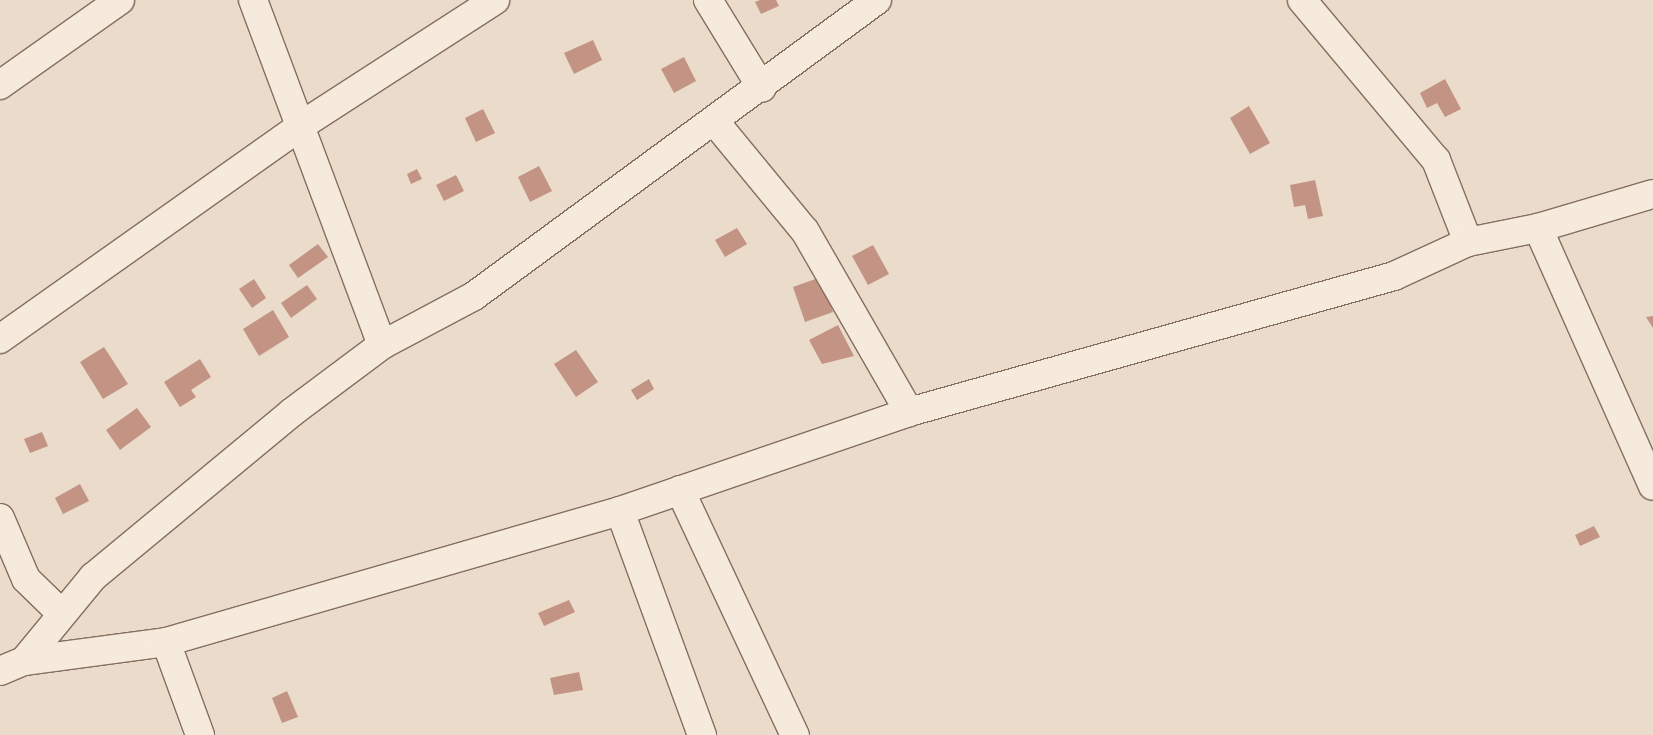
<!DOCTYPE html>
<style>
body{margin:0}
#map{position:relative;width:1653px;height:735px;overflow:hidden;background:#eadbca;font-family:Georgia,serif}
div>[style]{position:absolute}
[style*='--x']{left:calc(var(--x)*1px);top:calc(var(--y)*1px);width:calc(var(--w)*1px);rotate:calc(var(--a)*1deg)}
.building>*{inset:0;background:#c39484}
.roads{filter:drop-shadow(1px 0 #846e60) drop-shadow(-1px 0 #846e60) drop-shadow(0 1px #846e60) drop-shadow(0 -1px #846e60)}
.minor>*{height:28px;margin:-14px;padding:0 14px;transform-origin:14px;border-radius:14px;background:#f5eadc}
span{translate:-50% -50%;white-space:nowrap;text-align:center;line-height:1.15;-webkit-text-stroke:5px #f2e6d8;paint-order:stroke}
</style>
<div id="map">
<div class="building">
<div style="clip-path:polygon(760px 0,776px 0,779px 6px,761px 14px,755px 2px)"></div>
<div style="clip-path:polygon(593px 40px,602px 60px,574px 74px,564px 53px)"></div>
<div style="clip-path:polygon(684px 57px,696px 81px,674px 93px,661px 69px)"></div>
<div style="clip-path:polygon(1445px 79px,1461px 109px,1445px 117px,1437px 103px,1427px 108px,1420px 93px)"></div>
<div style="clip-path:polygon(1249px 106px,1270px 143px,1250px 154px,1230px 118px)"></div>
<div style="clip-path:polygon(483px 109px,495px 133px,476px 142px,465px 118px)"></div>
<div style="clip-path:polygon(539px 166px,552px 191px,530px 202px,518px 177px)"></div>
<div style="clip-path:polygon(417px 169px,422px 179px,411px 184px,407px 174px)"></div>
<div style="clip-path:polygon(456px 175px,464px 191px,444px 201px,436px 185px)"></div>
<div style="clip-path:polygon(1315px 180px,1323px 216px,1308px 219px,1305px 205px,1294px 207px,1290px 185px)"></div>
<div style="clip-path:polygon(737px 228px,747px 244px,725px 257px,715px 240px)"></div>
<div style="clip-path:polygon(318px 244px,328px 257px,298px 278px,289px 265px)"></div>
<div style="clip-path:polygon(873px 245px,889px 274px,868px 285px,852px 256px)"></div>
<div style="clip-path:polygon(821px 277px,833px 312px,805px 322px,793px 287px)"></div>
<div style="clip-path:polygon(254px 279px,266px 298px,252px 308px,239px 289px)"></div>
<div style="clip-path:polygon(307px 285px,317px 299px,291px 318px,281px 303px)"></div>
<div style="clip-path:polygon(273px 310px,289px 337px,259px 356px,243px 329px)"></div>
<div style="clip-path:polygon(1653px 316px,1653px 328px,1646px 317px)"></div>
<div style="clip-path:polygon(838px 325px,854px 356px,822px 364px,809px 340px)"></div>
<div style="clip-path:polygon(104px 347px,128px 384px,103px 399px,80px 362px)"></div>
<div style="clip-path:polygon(576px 350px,598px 382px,576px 397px,554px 364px)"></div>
<div style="clip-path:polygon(200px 359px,211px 377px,191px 390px,196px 397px,180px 407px,164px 382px)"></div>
<div style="clip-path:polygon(649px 379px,654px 389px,637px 400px,631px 390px)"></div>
<div style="clip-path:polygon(137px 408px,151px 427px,120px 450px,106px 430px)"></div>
<div style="clip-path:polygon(42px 432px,48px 446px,30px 453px,24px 439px)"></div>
<div style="clip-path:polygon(80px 484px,89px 501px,63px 514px,55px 498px)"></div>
<div style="clip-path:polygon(1594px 526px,1600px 537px,1580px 546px,1575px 535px)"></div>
<div style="clip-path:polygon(569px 600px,575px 612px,544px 626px,538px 613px)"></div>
<div style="clip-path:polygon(579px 672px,583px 690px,554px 695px,550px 678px)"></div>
<div style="clip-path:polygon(287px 691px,298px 717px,282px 723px,272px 698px)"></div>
</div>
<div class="roads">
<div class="minor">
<div style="--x:253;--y:0;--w:368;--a:69.5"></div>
<div style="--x:708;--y:0;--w:103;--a:58.5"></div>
<div style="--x:1302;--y:0;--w:209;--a:50.1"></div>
<div style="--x:1436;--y:160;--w:88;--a:68.7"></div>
<div style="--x:0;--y:85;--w:147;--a:-35.3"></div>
<div style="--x:715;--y:122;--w:141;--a:50.5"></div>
<div style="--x:805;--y:231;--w:209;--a:60.1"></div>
<div style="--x:1538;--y:228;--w:282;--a:66"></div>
<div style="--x:0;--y:339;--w:370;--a:-35.3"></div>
<div style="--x:302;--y:125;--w:230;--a:-32.9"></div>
<div style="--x:680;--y:490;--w:271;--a:64.9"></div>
<div style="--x:620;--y:511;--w:239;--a:69.9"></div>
<div style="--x:0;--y:518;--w:66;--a:66.9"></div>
<div style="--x:26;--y:579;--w:50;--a:44.2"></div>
<div style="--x:166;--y:642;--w:99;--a:69.9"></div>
<div style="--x:24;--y:661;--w:143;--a:-7.6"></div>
<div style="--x:166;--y:642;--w:473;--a:-16.1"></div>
<div style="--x:620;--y:511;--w:305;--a:-18.9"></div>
<div style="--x:909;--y:412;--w:504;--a:-15.66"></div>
<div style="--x:1394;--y:276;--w:81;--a:-24.7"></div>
<div style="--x:1468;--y:242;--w:71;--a:-11.3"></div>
<div style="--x:1538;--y:228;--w:120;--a:-16.5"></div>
<div style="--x:0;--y:671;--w:26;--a:-23"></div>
<div style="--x:24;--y:661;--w:109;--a:-50.6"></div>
<div style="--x:93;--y:577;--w:257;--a:-39.6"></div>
<div style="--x:291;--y:413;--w:114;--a:-36.8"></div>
<div style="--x:382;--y:345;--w:104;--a:-28"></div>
<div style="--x:474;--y:296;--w:500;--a:-36.3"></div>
</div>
</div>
</div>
